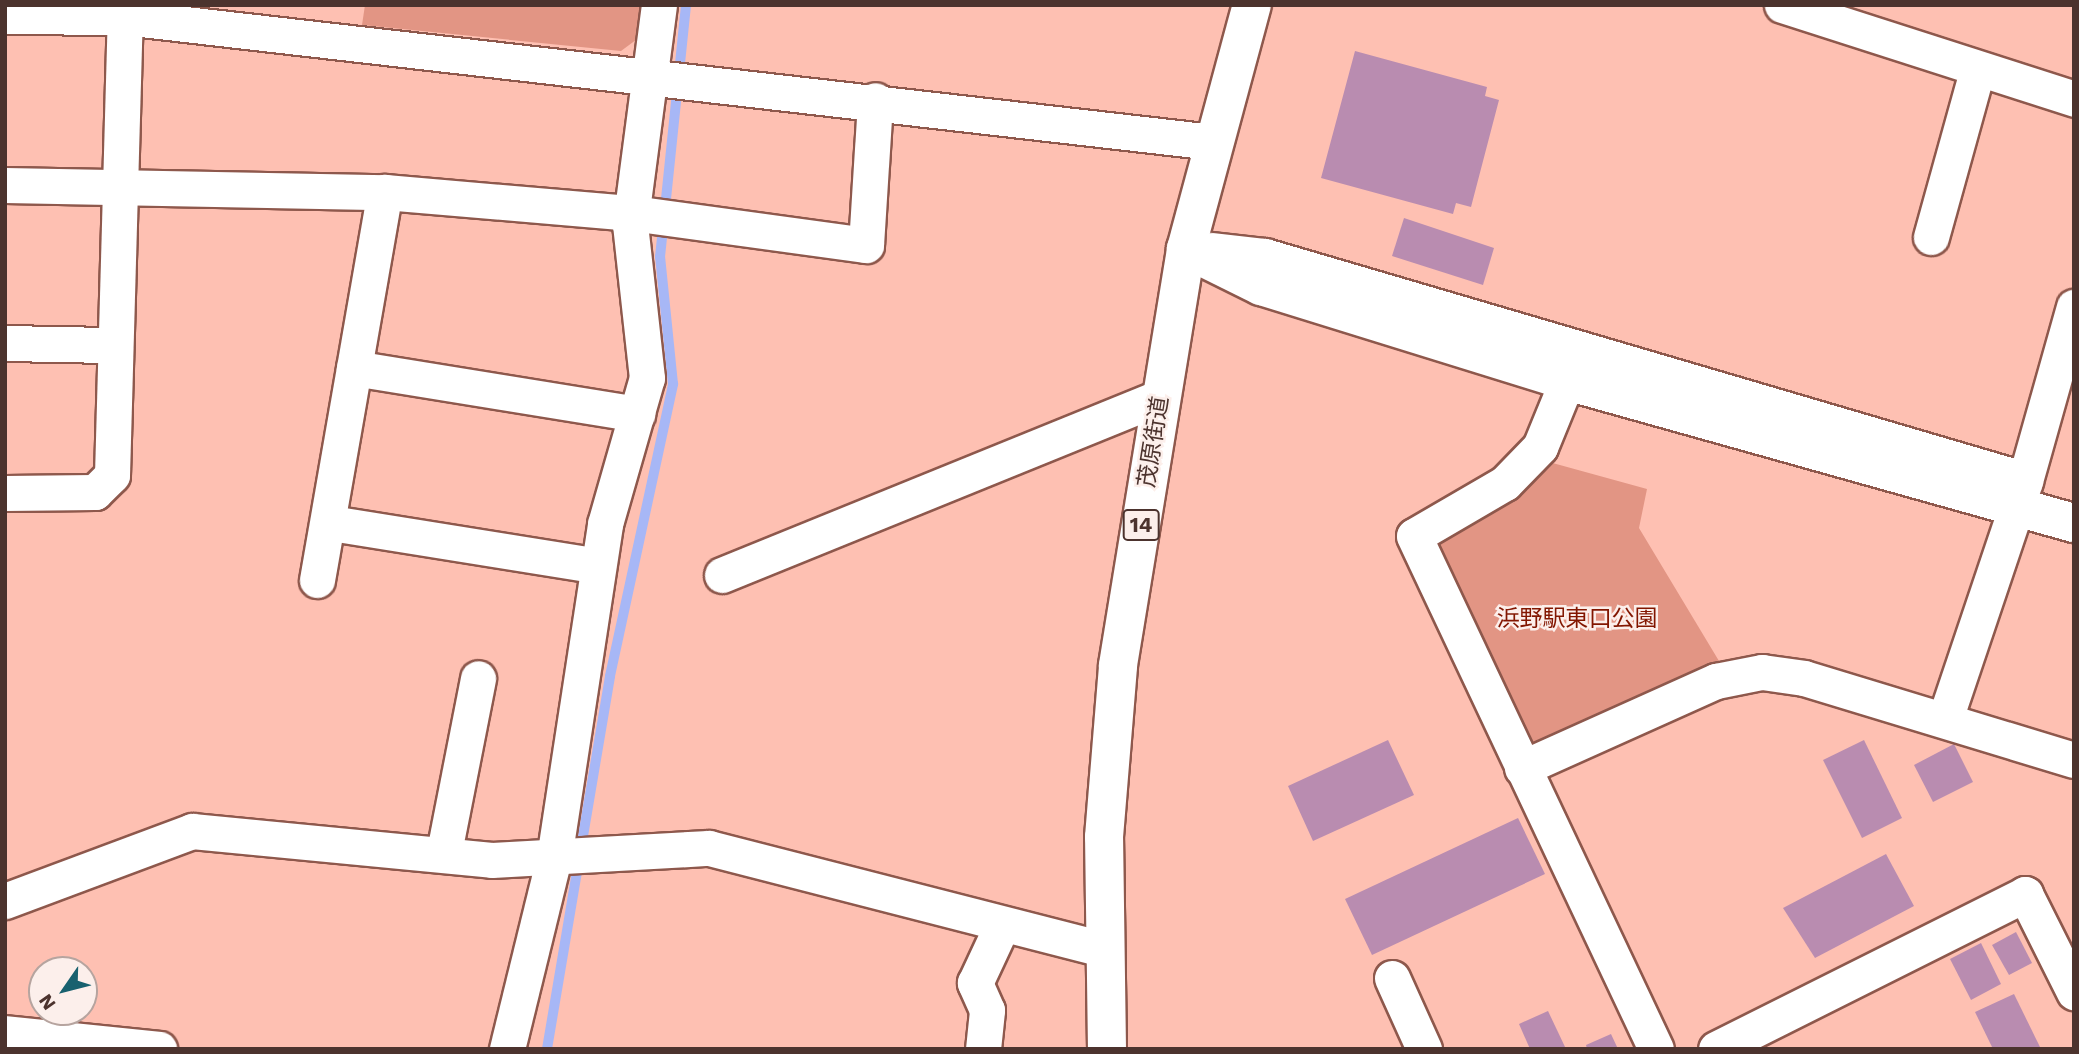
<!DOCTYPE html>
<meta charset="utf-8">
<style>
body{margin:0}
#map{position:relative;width:2079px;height:1054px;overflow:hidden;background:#fec0b2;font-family:"Work Sans","Noto Sans JP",sans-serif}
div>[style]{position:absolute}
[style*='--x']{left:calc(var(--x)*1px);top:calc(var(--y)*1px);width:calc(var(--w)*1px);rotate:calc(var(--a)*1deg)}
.green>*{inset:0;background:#e29584}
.stream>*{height:10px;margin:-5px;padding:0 5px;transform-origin:5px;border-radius:5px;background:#a7b7f6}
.building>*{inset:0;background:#b98cb0}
.roads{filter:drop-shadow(2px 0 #8e584c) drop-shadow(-2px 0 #8e584c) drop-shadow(0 2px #8e584c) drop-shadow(0 -2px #8e584c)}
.street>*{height:35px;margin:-17.5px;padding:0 17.5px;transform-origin:17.5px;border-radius:17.5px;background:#fff}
.secondary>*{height:38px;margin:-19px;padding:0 19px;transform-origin:19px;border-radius:19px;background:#fff}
.primary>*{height:38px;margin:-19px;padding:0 19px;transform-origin:19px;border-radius:19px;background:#fff}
span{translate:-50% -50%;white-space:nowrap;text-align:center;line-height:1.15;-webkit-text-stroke:5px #fcefeb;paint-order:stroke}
.shield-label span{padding:2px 5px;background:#fcefeb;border:2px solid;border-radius:5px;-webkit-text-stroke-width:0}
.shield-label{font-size:21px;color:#4c332e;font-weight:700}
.street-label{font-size:23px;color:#4c332e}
.park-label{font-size:23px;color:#821600}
.frame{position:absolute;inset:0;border:7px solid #4c332e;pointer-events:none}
.north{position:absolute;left:28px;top:956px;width:70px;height:70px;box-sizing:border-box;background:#fcefeb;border:2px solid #b6a49f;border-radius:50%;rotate:235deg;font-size:19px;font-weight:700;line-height:28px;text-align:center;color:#4c332e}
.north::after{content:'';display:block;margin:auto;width:24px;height:32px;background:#18616f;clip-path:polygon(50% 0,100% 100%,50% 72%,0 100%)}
</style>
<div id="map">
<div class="green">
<div style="clip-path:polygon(365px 5px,651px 5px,648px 31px,621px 51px,362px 25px)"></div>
<div style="clip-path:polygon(1549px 462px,1647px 489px,1639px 528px,1722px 666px,1528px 752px,1430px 540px,1498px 507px)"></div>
</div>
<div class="stream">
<div style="--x:547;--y:1049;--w:378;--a:-80.4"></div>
<div style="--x:610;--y:676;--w:299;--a:-77.8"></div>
<div style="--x:673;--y:384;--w:128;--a:-95.8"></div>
<div style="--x:660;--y:257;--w:253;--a:-84.1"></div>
</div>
<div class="building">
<div style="clip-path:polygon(1355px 51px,1487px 87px,1485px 96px,1499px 100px,1471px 207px,1456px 203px,1453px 214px,1321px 178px)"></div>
<div style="clip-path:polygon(1404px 218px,1494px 248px,1483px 285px,1392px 256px)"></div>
<div style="clip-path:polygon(1388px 740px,1414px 795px,1313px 841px,1288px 786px)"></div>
<div style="clip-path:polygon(1864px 740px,1902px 818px,1862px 838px,1823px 760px)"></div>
<div style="clip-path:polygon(1954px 744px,1973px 782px,1933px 802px,1914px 765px)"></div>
<div style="clip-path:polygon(1518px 818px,1545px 874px,1372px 955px,1345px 899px)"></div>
<div style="clip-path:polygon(1886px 854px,1914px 906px,1815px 958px,1783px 908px)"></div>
<div style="clip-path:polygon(2016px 932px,2032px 963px,2009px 975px,1992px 945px)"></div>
<div style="clip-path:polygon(1981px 943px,2001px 984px,1971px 1000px,1950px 959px)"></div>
<div style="clip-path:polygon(2014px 994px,2041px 1049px,1993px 1049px,1975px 1012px)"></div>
<div style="clip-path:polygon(1548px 1011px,1566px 1049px,1530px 1049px,1519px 1024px)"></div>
<div style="clip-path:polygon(1611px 1034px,1618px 1049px,1587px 1049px,1586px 1045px)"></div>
</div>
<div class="roads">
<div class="street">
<div style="--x:1782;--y:5;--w:307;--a:17.8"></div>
<div style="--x:5;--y:16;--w:119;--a:0.5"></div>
<div style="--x:124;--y:17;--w:1095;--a:6.55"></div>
<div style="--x:5;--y:185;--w:380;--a:1.1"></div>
<div style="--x:385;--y:192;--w:248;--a:4.9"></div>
<div style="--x:632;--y:213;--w:236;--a:7.8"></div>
<div style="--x:866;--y:245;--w:145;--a:-86.4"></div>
<div style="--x:1931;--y:237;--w:172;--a:-74.5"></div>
<div style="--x:5;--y:343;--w:109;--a:1.1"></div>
<div style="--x:354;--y:368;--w:287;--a:9.2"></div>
<div style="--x:1567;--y:381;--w:71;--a:112.2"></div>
<div style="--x:1540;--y:447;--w:50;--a:134.2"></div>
<div style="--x:1505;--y:483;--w:105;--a:149.8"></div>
<div style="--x:1414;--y:536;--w:567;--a:64.75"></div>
<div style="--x:5;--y:493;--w:90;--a:-0.6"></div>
<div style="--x:95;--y:492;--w:24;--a:-45"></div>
<div style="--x:112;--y:475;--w:470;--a:-88.4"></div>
<div style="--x:331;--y:523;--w:270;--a:9.1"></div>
<div style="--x:722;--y:575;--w:474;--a:-22.1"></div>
<div style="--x:317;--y:580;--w:394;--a:-80.1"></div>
<div style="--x:1945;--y:719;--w:251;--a:-71.4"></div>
<div style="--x:2025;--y:481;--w:181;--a:-74.3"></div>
<div style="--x:1522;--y:768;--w:213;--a:-24.2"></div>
<div style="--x:1716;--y:681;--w:47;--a:-11.1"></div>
<div style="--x:1762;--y:672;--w:42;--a:8.1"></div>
<div style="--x:1804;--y:678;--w:282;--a:16.9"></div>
<div style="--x:444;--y:852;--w:177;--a:-78.9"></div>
<div style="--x:5;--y:901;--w:200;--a:-20.5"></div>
<div style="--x:192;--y:831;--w:301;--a:5.5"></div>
<div style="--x:492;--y:860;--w:217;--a:-3.2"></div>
<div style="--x:709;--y:848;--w:406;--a:14.4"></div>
<div style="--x:1392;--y:978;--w:78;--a:65.7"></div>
<div style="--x:5;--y:1033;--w:155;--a:5.9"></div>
<div style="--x:507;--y:1049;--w:197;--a:-76.2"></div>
<div style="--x:554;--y:858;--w:338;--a:-81.3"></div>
<div style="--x:605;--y:524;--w:152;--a:-74"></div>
<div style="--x:647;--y:378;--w:154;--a:-96.3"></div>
<div style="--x:630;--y:225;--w:222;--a:-82.5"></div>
<div style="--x:983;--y:1049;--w:39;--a:-84"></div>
<div style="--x:987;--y:1010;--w:30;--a:-114"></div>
<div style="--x:975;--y:983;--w:64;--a:-65"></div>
<div style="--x:1716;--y:1049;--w:346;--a:-26.6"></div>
<div style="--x:2025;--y:894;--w:110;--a:63.4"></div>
</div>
<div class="secondary">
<div style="--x:1186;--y:249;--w:84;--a:26.3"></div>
<div style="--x:1261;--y:286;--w:320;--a:17.2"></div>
<div style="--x:1567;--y:381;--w:527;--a:15.65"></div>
<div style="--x:1212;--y:252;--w:53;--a:6.5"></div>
<div style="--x:1265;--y:258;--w:787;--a:16.39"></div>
</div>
<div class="primary">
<div style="--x:1107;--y:1049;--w:212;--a:-90.8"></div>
<div style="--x:1104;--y:837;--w:173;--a:-85.3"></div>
<div style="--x:1118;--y:665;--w:422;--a:-80.7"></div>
<div style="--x:1186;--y:249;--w:253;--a:-74.9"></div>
</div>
</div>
<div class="shield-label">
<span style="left:1141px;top:525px">14</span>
</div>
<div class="street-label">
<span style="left:1154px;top:442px;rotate:-81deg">茂原街道</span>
</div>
<div class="park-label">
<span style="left:1577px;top:619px">浜野駅東口公園</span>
</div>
<div class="frame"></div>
<div class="north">N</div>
</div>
